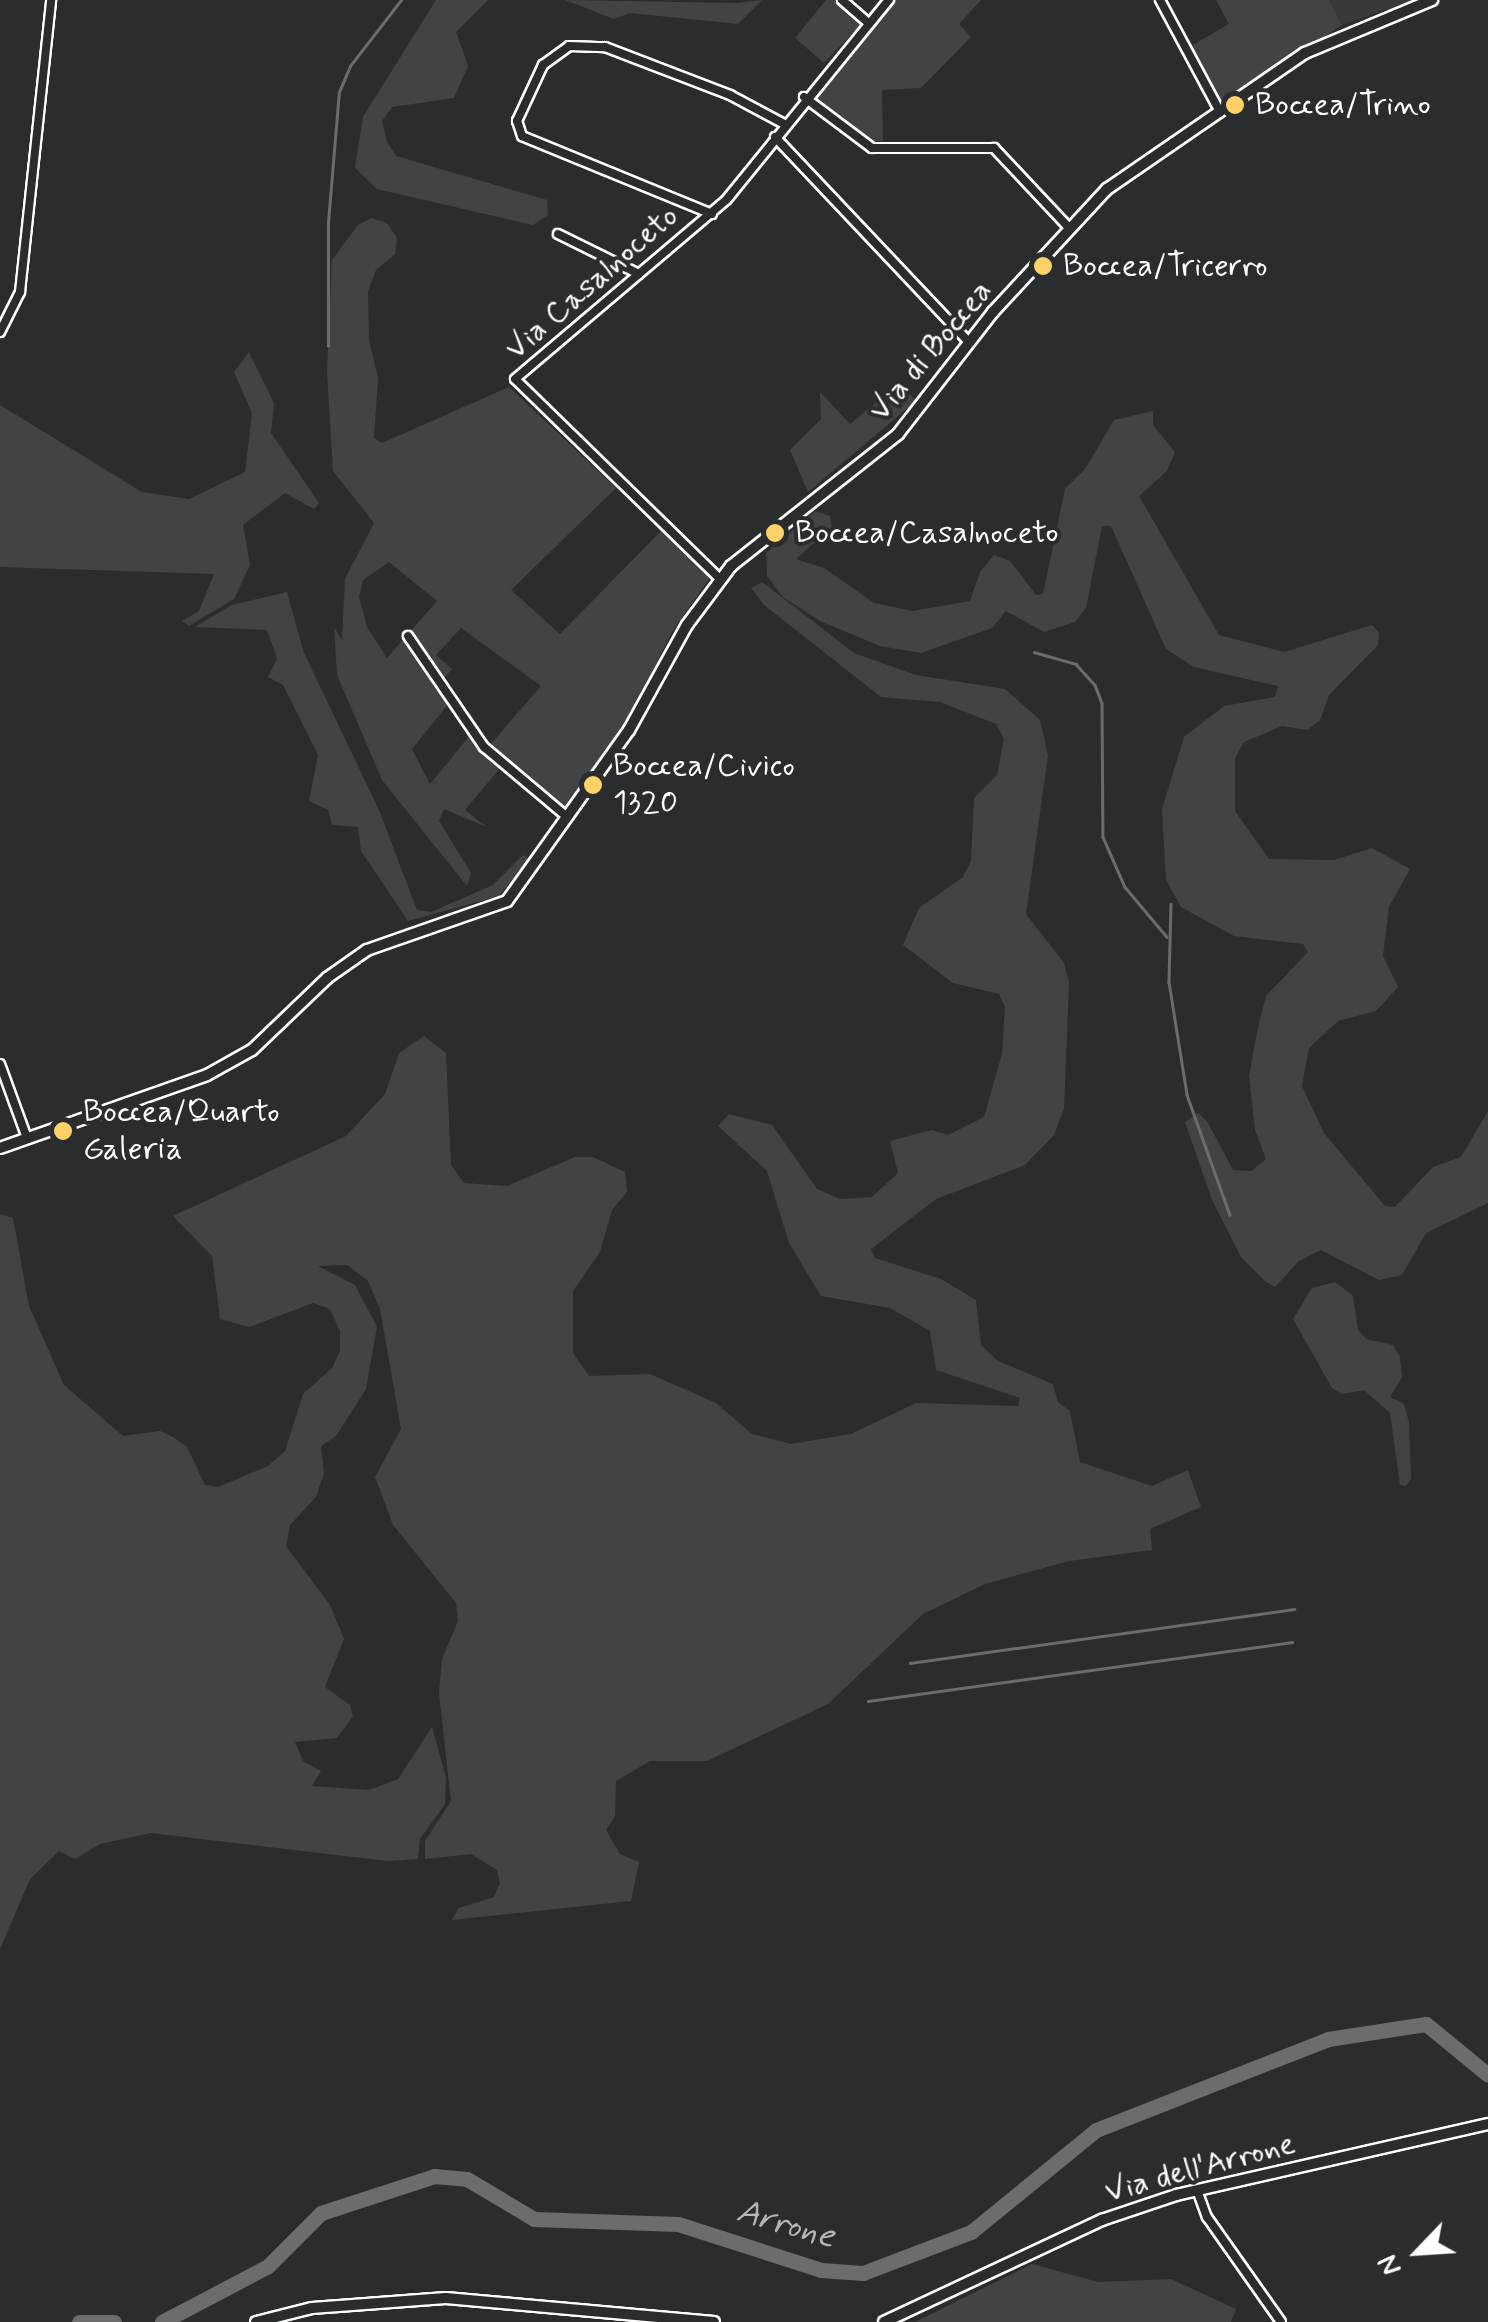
<!DOCTYPE html>
<style>
body{margin:0}
#map{position:relative;width:1488px;height:2322px;overflow:hidden;background:#2a2d2e;font-family:Mynerve,sans-serif}
div>[style]{position:absolute}
[style*='--x']{left:calc(var(--x)*1px);top:calc(var(--y)*1px);width:calc(var(--w)*1px);rotate:calc(var(--a)*1deg)}
.built>*{inset:0;background:#373a3b}
.green>*{inset:0;background:#414445}
.stream>*{height:2.5px;margin:-1.25px;padding:0 1.25px;transform-origin:1.25px;border-radius:1.25px;background:#6a6c6d}
.river>*{height:15px;margin:-7.5px;padding:0 7.5px;transform-origin:7.5px;border-radius:7.5px;background:#6a6c6d}
.roads{filter:drop-shadow(2px 0 #fff) drop-shadow(-2px 0 #fff) drop-shadow(0 2px #fff) drop-shadow(0 -2px #fff)}
.minor>*{height:8px;margin:-4px;padding:0 4px;transform-origin:4px;border-radius:4px;background:#2a2d2e}
.tertiary>*{height:10px;margin:-5px;padding:0 5px;transform-origin:5px;border-radius:5px;background:#2a2d2e}
.dots>*{width:28px;height:28px;translate:-50% -50%;box-sizing:border-box;border:5px solid #2a2d2e;border-radius:50%}
span{translate:-50% -50%;white-space:nowrap;text-align:center;line-height:1.15;-webkit-text-stroke:8px #2a2d2e;paint-order:stroke}
.poi-label{font-size:32px;color:#fff}
.left{translate:0 -50%;text-align:left}
.street-label{font-size:32px;color:#fff}
.water-label{font-size:35px;color:#b4b6b6;font-style:italic}
.north{position:absolute;left:1368px;top:2202px;width:100px;height:100px;-webkit-text-stroke:8px #2a2d2e;paint-order:stroke;rotate:245deg;font-size:28px;font-weight:700;line-height:40px;text-align:center;color:#fff}
.north::after{content:'';display:block;margin:auto;width:35px;height:45px;background:#fff;clip-path:polygon(50% 0,100% 100%,50% 72%,0 100%)}
</style>
<div id="map">
<div class="built">
<div style="clip-path:polygon(1329px 0,1413px 0,1342px 25px)"></div>
</div>
<div class="green">
<div style="clip-path:polygon(436px 0,488px 0,456px 32px,468px 66px,454px 98px,392px 107px,382px 121px,387px 142px,396px 156px,547px 200px,548px 215px,533px 225px,377px 189px,355px 168px,363px 117px)"></div>
<div style="clip-path:polygon(565px 0,737px 3px,762px 0,738px 24px,630px 13px,614px 19px)"></div>
<div style="clip-path:polygon(826px 0,835px 0,862px 23px,824px 63px,795px 38px)"></div>
<div style="clip-path:polygon(896px 0,981px 0,959px 24px,971px 37px,921px 88px,882px 90px,883px 141px,873px 141px,811px 96px)"></div>
<div style="clip-path:polygon(1216px 0,1329px 0,1342px 25px,1222px 103px,1191px 46px,1229px 24px)"></div>
<div style="clip-path:polygon(evenodd,371px 218px,387px 223px,397px 238px,395px 254px,376px 270px,368px 291px,369px 340px,378px 378px,374px 438px,382px 443px,509px 387px,616px 488px,511px 590px,560px 634px,662px 530px,710px 578px,670px 635px,639px 701px,566px 809px,489px 746px,541px 686px,461px 628px,436px 655px,452px 669px,445px 677px,449px 703px,412px 749px,430px 784px,471px 734px,500px 768px,465px 810px,487px 827px,444px 809px,439px 821px,471px 873px,467px 886px,382px 780px,337px 675px,334px 627px,342px 640px,345px 579px,374px 523px,333px 471px,327px 372px,332px 260px,358px 225px,371px 218px,389px 562px,437px 601px,387px 658px,367px 627px,359px 597px,363px 580px,389px 562px)"></div>
<div style="clip-path:polygon(249px 352px,274px 403px,271px 433px,319px 503px,314px 509px,285px 493px,243px 525px,250px 565px,234px 599px,189px 626px,182px 621px,199px 611px,214px 574px,0 567px,0 405px,142px 492px,189px 499px,245px 472px,252px 413px,234px 372px)"></div>
<div style="clip-path:polygon(900px 383px,916px 401px,808px 492px,790px 450px,821px 419px,820px 392px,850px 424px)"></div>
<div style="clip-path:polygon(1153px 411px,1153px 425px,1175px 452px,1167px 471px,1139px 496px,1219px 635px,1284px 652px,1372px 625px,1379px 633px,1378px 645px,1329px 695px,1320px 720px,1307px 730px,1282px 726px,1244px 742px,1235px 758px,1235px 811px,1269px 859px,1334px 860px,1372px 848px,1410px 869px,1389px 907px,1383px 956px,1398px 987px,1376px 1011px,1338px 1021px,1309px 1048px,1302px 1086px,1324px 1133px,1385px 1206px,1395px 1207px,1433px 1167px,1461px 1157px,1488px 1111px,1488px 1203px,1426px 1233px,1402px 1275px,1379px 1280px,1321px 1250px,1299px 1261px,1275px 1287px,1265px 1281px,1241px 1257px,1212px 1200px,1185px 1122px,1198px 1113px,1207px 1121px,1233px 1170px,1251px 1171px,1266px 1159px,1255px 1130px,1249px 1076px,1258px 1027px,1266px 996px,1308px 952px,1303px 944px,1234px 936px,1181px 907px,1166px 880px,1162px 809px,1184px 737px,1224px 706px,1275px 697px,1278px 686px,1194px 667px,1166px 649px,1111px 526px,1102px 526px,1086px 608px,1075px 622px,1044px 632px,1006px 611px,992px 628px,921px 653px,880px 646px,820px 621px,783px 597px,767px 576px,766px 553px,815px 511px,830px 516px,832px 527px,796px 559px,824px 568px,874px 603px,913px 611px,970px 601px,980px 572px,994px 555px,1010px 561px,1036px 595px,1043px 594px,1065px 489px,1085px 469px,1114px 420px)"></div>
<div style="clip-path:polygon(762px 582px,854px 653px,916px 675px,1005px 689px,1040px 720px,1048px 755px,1026px 914px,1064px 963px,1069px 982px,1064px 1109px,1054px 1135px,1025px 1165px,936px 1199px,871px 1249px,875px 1258px,941px 1279px,976px 1300px,981px 1345px,998px 1361px,1053px 1384px,1058px 1402px,1070px 1411px,1080px 1462px,1152px 1486px,1188px 1470px,1201px 1507px,1150px 1529px,1152px 1550px,1069px 1561px,985px 1584px,923px 1614px,828px 1704px,707px 1761px,650px 1761px,616px 1781px,615px 1816px,606px 1830px,620px 1854px,639px 1862px,631px 1901px,452px 1920px,459px 1908px,494px 1897px,500px 1883px,497px 1870px,471px 1854px,425px 1859px,425px 1841px,451px 1801px,439px 1693px,442px 1659px,458px 1621px,456px 1603px,393px 1525px,375px 1477px,401px 1429px,380px 1309px,368px 1281px,347px 1265px,318px 1266px,355px 1285px,377px 1327px,366px 1389px,336px 1436px,321px 1446px,324px 1473px,316px 1497px,290px 1525px,286px 1546px,330px 1605px,344px 1639px,325px 1687px,350px 1705px,353px 1716px,337px 1738px,295px 1742px,303px 1761px,321px 1771px,312px 1786px,369px 1790px,398px 1779px,432px 1727px,446px 1778px,445px 1804px,420px 1839px,418px 1859px,387px 1861px,151px 1833px,100px 1844px,75px 1859px,59px 1851px,30px 1879px,0 1949px,0 1214px,13px 1218px,29px 1306px,64px 1385px,123px 1436px,160px 1431px,173px 1437px,187px 1447px,205px 1485px,218px 1487px,268px 1466px,285px 1451px,303px 1394px,332px 1368px,340px 1351px,340px 1331px,330px 1309px,313px 1303px,249px 1327px,220px 1319px,212px 1256px,173px 1216px,346px 1136px,385px 1094px,399px 1053px,424px 1036px,446px 1053px,451px 1165px,464px 1183px,507px 1186px,575px 1157px,593px 1157px,625px 1172px,627px 1192px,612px 1210px,600px 1252px,573px 1291px,573px 1353px,589px 1376px,650px 1374px,716px 1403px,752px 1434px,791px 1444px,851px 1434px,916px 1403px,1018px 1406px,1020px 1398px,936px 1370px,930px 1331px,890px 1308px,821px 1296px,789px 1243px,767px 1171px,718px 1126px,729px 1114px,772px 1125px,817px 1189px,840px 1199px,872px 1197px,898px 1173px,890px 1141px,932px 1130px,948px 1135px,984px 1117px,1002px 1054px,1005px 1007px,999px 994px,953px 983px,903px 945px,919px 908px,963px 877px,971px 861px,974px 798px,997px 775px,1004px 739px,996px 724px,940px 702px,881px 697px,764px 605px,751px 588px)"></div>
<div style="clip-path:polygon(287px 592px,304px 653px,379px 810px,417px 910px,431px 912px,493px 885px,523px 855px,529px 859px,499px 896px,408px 921px,361px 851px,358px 827px,332px 825px,328px 810px,309px 801px,318px 755px,283px 685px,268px 677px,277px 658px,267px 630px,195px 627px,232px 605px)"></div>
<div style="clip-path:polygon(1335px 1282px,1353px 1296px,1358px 1330px,1366px 1339px,1393px 1345px,1400px 1357px,1402px 1377px,1390px 1397px,1404px 1404px,1409px 1422px,1411px 1479px,1406px 1486px,1400px 1485px,1390px 1413px,1364px 1390px,1342px 1394px,1332px 1388px,1293px 1319px,1312px 1288px)"></div>
<div style="clip-path:polygon(1032px 2264px,1098px 2282px,1171px 2279px,1236px 2309px,1231px 2322px,915px 2322px)"></div>
</div>
<div class="stream">
<div style="--x:328;--y:346;--w:124;--a:-90"></div>
<div style="--x:328;--y:222;--w:130;--a:-85.2"></div>
<div style="--x:339;--y:92;--w:28;--a:-67"></div>
<div style="--x:350;--y:66;--w:83;--a:-52.3"></div>
<div style="--x:1034;--y:652;--w:44;--a:15.9"></div>
<div style="--x:1076;--y:664;--w:28;--a:48"></div>
<div style="--x:1095;--y:685;--w:19;--a:69"></div>
<div style="--x:1102;--y:703;--w:134;--a:89.6"></div>
<div style="--x:1103;--y:837;--w:55;--a:66.3"></div>
<div style="--x:1125;--y:887;--w:65;--a:50"></div>
<div style="--x:1171;--y:904;--w:78;--a:91.5"></div>
<div style="--x:1169;--y:982;--w:114;--a:80.9"></div>
<div style="--x:1187;--y:1095;--w:127;--a:70.3"></div>
<div style="--x:910;--y:1663;--w:388;--a:-8"></div>
<div style="--x:868;--y:1701;--w:428;--a:-7.9"></div>
</div>
<div class="river">
<div style="--x:79;--y:2322;--w:35;--a:0"></div>
<div style="--x:162;--y:2322;--w:120;--a:-27.8"></div>
<div style="--x:268;--y:2266;--w:75;--a:-45"></div>
<div style="--x:321;--y:2213;--w:119;--a:-18.1"></div>
<div style="--x:434;--y:2176;--w:33;--a:5"></div>
<div style="--x:467;--y:2179;--w:78;--a:30.8"></div>
<div style="--x:534;--y:2219;--w:144;--a:2"></div>
<div style="--x:678;--y:2224;--w:150;--a:17.8"></div>
<div style="--x:821;--y:2270;--w:42;--a:4.1"></div>
<div style="--x:863;--y:2273;--w:116;--a:-20.8"></div>
<div style="--x:971;--y:2232;--w:161;--a:-39.2"></div>
<div style="--x:1096;--y:2130;--w:249;--a:-21.4"></div>
<div style="--x:1328;--y:2039;--w:99;--a:-8.7"></div>
<div style="--x:1426;--y:2024;--w:80;--a:39.4"></div>
</div>
<div class="roads">
<div class="minor">
<div style="--x:842;--y:0;--w:35;--a:41"></div>
<div style="--x:1160;--y:0;--w:127;--a:61.8"></div>
<div style="--x:804;--y:97;--w:85;--a:36.9"></div>
<div style="--x:872;--y:148;--w:122;--a:0"></div>
<div style="--x:994;--y:148;--w:111;--a:46.8"></div>
<div style="--x:775;--y:137;--w:282;--a:46.6"></div>
<div style="--x:712;--y:214;--w:205;--a:-157.7"></div>
<div style="--x:522;--y:136;--w:16;--a:-108"></div>
<div style="--x:517;--y:121;--w:62;--a:-65.1"></div>
<div style="--x:543;--y:65;--w:32;--a:-36"></div>
<div style="--x:569;--y:46;--w:36;--a:2"></div>
<div style="--x:605;--y:47;--w:134;--a:21"></div>
<div style="--x:730;--y:95;--w:61;--a:28.2"></div>
<div style="--x:558;--y:234;--w:90;--a:26.3"></div>
<div style="--x:0;--y:332;--w:45;--a:-63.4"></div>
<div style="--x:20;--y:292;--w:294;--a:-83.9"></div>
<div style="--x:720;--y:579;--w:286;--a:-135.7"></div>
<div style="--x:515;--y:379;--w:278;--a:-40.3"></div>
<div style="--x:727;--y:199;--w:257;--a:-50.9"></div>
<div style="--x:408;--y:636;--w:135;--a:55.6"></div>
<div style="--x:484;--y:747;--w:109;--a:40.1"></div>
<div style="--x:0;--y:1064;--w:79;--a:70"></div>
<div style="--x:1197;--y:2190;--w:29;--a:70"></div>
<div style="--x:1207;--y:2217;--w:128;--a:54.8"></div>
</div>
<div class="tertiary">
<div style="--x:0;--y:1148;--w:219;--a:-19.4"></div>
<div style="--x:207;--y:1075;--w:51;--a:-29.1"></div>
<div style="--x:252;--y:1050;--w:104;--a:-43.8"></div>
<div style="--x:327;--y:978;--w:49;--a:-35"></div>
<div style="--x:367;--y:950;--w:148;--a:-19.3"></div>
<div style="--x:507;--y:901;--w:210;--a:-54.5"></div>
<div style="--x:629;--y:730;--w:120;--a:-61.1"></div>
<div style="--x:687;--y:625;--w:74;--a:-53.3"></div>
<div style="--x:731;--y:566;--w:213;--a:-38.3"></div>
<div style="--x:898;--y:434;--w:155;--a:-52.1"></div>
<div style="--x:993;--y:312;--w:168;--a:-47.2"></div>
<div style="--x:1107;--y:189;--w:240;--a:-34.5"></div>
<div style="--x:1305;--y:53;--w:138;--a:-22.7"></div>
<div style="--x:256;--y:2322;--w:58;--a:-14"></div>
<div style="--x:312;--y:2308;--w:134;--a:-4.3"></div>
<div style="--x:446;--y:2298;--w:269;--a:5.1"></div>
<div style="--x:884;--y:2322;--w:241;--a:-25.1"></div>
<div style="--x:1102;--y:2220;--w:78;--a:-18.7"></div>
<div style="--x:1176;--y:2195;--w:320;--a:-12.8"></div>
</div>
</div>
<div class="dots">
<div style="left:1235px;top:105px;background:#ffd166"></div>
<div style="left:1043px;top:266px;background:#ffd166"></div>
<div style="left:775px;top:533px;background:#ffd166"></div>
<div style="left:593px;top:785px;background:#ffd166"></div>
<div style="left:63px;top:1131px;background:#ffd166"></div>
</div>
<div class="poi-label">
<span class="left" style="left:1255px;top:105px">Boccea/Trino</span>
<span class="left" style="left:1063px;top:266px">Boccea/Tricerro</span>
<span class="left" style="left:795px;top:533px">Boccea/Casalnoceto</span>
<span class="left" style="left:613px;top:785px">Boccea/Civico<br>1320</span>
<span class="left" style="left:83px;top:1131px">Boccea/Quarto<br>Galeria</span>
</div>
<div class="street-label">
<span style="left:592px;top:283px;rotate:-41deg">Via Casalnoceto</span>
<span style="left:931px;top:351px;rotate:-50deg">Via di Boccea</span>
<span style="left:1200px;top:2168px;rotate:-15deg">Via dell'Arrone</span>
</div>
<div class="water-label">
<span style="left:786px;top:2224px;rotate:16deg">Arrone</span>
</div>
<div class="north">N</div>
</div>
